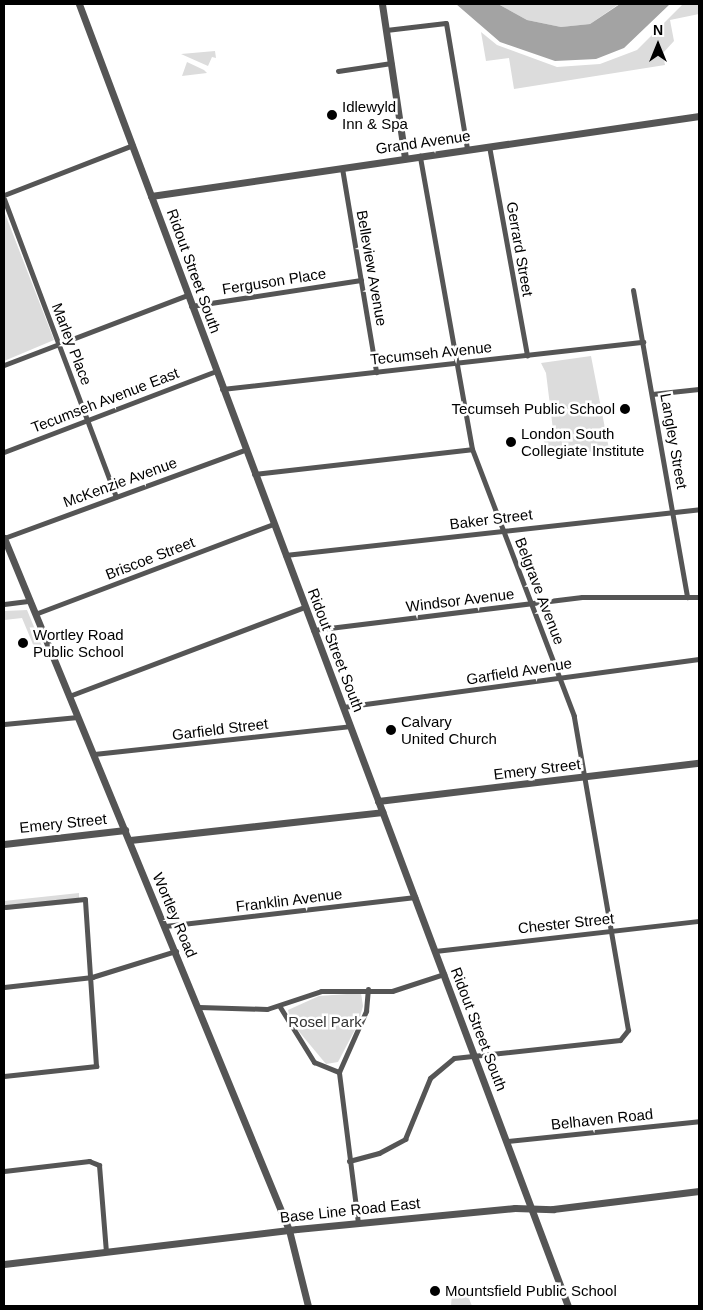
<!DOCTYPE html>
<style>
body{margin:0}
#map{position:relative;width:703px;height:1310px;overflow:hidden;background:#fff;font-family:Helvetica,sans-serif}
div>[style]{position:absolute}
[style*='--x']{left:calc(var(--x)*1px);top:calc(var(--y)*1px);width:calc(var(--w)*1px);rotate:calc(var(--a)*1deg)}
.green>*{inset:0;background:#dcdcdc}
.water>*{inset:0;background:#a3a3a3}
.minor>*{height:5px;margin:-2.5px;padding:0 2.5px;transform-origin:2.5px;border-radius:2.5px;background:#555}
.tertiary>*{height:7px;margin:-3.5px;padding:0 3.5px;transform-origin:3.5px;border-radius:3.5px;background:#555}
.dots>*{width:14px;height:14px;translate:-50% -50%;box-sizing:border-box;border:2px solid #fff;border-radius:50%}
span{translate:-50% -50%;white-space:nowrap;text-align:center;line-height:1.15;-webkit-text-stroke:5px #fff;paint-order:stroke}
.poi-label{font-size:15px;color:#000}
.left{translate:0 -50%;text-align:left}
.right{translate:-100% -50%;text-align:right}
.street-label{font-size:15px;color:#000}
.park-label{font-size:15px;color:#333}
.frame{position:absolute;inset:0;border:5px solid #000;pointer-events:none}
.north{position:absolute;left:633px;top:20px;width:50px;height:50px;-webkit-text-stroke:4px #fff;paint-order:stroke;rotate:0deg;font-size:14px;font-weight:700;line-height:20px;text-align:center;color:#000}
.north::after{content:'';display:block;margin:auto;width:18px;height:22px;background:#000;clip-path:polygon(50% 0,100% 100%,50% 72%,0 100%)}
</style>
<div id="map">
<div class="green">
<div style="clip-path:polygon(498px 4px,619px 4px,590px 24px,561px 27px,527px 20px)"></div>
<div style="clip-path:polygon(683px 4px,699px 4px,699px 14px,670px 20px,674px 41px,663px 53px,665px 65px,514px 89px,509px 58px,486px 61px,481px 32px,497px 45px,557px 67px,600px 64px,637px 50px)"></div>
<div style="clip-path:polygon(215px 51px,216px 58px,212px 57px,208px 66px,181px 54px)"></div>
<div style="clip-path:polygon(187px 62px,204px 70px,207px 73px,182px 76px)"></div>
<div style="clip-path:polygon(4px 211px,54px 340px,4px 361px)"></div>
<div style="clip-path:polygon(591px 356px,609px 449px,544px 458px,544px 439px,554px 438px,546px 373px,541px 363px)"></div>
<div style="clip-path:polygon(27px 610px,44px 651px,37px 654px,22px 618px,4px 620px,4px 611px)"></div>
<div style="clip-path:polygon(79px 893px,79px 903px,4px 910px,4px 901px)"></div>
<div style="clip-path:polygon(361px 993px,363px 1006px,358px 1024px,338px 1062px,326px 1064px,291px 1022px,288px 1010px,319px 996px)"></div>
<div style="clip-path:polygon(458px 1289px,466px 1291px,472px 1306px,451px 1306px,452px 1294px)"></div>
</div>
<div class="water">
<div style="clip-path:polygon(456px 4px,498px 4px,527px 20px,561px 27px,590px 24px,620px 4px,670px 4px,624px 48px,596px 59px,555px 61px,500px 42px)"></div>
</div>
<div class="minor">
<div style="--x:386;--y:30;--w:60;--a:-6.7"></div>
<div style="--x:446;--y:23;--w:128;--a:80.5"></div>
<div style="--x:338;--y:71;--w:54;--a:-8.6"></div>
<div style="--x:489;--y:146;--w:213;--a:79.7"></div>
<div style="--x:342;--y:168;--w:207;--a:80.5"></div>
<div style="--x:4;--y:195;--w:138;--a:-21.2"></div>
<div style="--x:4;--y:199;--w:318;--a:69.4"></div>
<div style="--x:633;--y:290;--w:312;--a:80"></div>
<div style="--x:191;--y:306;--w:172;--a:-8.7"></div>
<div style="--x:4;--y:365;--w:196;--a:-20.9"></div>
<div style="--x:222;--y:389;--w:424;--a:-6.4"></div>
<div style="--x:652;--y:394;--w:47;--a:-6.1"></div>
<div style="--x:4;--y:452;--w:227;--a:-20.9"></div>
<div style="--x:254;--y:474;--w:219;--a:-6.5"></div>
<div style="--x:4;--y:538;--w:257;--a:-20.1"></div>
<div style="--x:285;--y:555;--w:417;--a:-6.3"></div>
<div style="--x:4;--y:604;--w:26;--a:-7"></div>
<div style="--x:35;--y:614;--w:254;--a:-20.7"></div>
<div style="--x:313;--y:630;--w:271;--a:-7"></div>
<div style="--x:582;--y:597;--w:117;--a:0"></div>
<div style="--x:69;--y:696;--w:252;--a:-20.7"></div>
<div style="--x:343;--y:707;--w:359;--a:-7.7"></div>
<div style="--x:4;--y:724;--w:74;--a:-5.4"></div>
<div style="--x:94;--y:754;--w:258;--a:-6.2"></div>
<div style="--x:165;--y:926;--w:252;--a:-6.6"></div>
<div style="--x:435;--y:951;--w:266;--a:-6.5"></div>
<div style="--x:4;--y:987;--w:89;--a:-6.5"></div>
<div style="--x:92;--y:977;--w:88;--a:-17.2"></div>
<div style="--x:199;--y:1007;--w:68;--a:1.7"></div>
<div style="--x:267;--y:1009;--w:57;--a:-18.4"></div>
<div style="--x:321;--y:991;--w:71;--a:0"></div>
<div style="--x:392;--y:991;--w:55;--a:-18.1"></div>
<div style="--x:280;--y:1007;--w:65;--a:58.3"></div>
<div style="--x:314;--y:1062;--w:27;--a:22"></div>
<div style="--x:4;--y:1076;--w:93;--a:-6.2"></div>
<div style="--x:96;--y:1066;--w:167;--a:-93.8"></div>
<div style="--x:85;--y:899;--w:80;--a:174.3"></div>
<div style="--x:507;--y:1141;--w:193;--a:-5.9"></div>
<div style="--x:349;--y:1161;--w:31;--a:-15"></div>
<div style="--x:379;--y:1153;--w:30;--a:-28"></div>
<div style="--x:405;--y:1139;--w:66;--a:-67.7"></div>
<div style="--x:430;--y:1078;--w:31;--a:-40"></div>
<div style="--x:454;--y:1058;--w:167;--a:-6.2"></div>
<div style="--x:620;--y:1040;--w:13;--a:-51"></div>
<div style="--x:628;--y:1030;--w:319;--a:-99.8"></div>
<div style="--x:574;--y:716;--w:286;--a:-110.9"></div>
<div style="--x:472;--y:449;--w:298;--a:-100.1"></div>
<div style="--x:4;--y:1171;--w:86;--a:-6.7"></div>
<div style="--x:89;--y:1161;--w:11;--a:22"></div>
<div style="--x:99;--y:1165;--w:87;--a:85.4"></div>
<div style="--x:358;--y:1223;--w:152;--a:-97.2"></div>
<div style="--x:339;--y:1072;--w:67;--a:-66.1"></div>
<div style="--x:366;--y:1011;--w:22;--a:-85"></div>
</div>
<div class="tertiary">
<div style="--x:79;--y:4;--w:1391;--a:69.42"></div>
<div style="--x:382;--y:4;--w:156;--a:81.5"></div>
<div style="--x:151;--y:196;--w:554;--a:-8.31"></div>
<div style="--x:4;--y:538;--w:748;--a:67.62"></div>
<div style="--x:289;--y:1230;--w:78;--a:76"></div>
<div style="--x:378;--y:801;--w:323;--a:-6.8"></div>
<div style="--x:130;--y:840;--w:254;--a:-6.3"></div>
<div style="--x:4;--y:844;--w:122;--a:-6.6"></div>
<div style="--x:4;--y:1264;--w:295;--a:-6.8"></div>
<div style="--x:297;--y:1229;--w:219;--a:-5.5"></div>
<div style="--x:515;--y:1208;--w:38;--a:2"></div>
<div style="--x:553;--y:1209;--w:147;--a:-7"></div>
</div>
<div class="dots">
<div style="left:332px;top:115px;background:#000"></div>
<div style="left:625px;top:409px;background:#000"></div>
<div style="left:511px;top:442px;background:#000"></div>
<div style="left:23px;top:643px;background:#000"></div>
<div style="left:391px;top:730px;background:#000"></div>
<div style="left:435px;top:1291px;background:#000"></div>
</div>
<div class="poi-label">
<span class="left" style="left:342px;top:115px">Idlewyld<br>Inn &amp; Spa</span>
<span class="right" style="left:615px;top:409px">Tecumseh Public School</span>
<span class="left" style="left:521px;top:442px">London South<br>Collegiate Institute</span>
<span class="left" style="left:33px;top:643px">Wortley Road<br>Public School</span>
<span class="left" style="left:401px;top:730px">Calvary<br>United Church</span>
<span class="left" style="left:445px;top:1291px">Mountsfield Public School</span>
</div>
<div class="street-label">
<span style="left:423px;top:142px;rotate:-8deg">Grand Avenue</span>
<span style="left:520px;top:249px;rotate:80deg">Gerrard Street</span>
<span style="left:372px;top:268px;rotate:80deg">Belleview Avenue</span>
<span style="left:194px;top:271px;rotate:70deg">Ridout Street South</span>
<span style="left:274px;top:281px;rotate:-9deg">Ferguson Place</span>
<span style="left:72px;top:344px;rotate:69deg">Marley Place</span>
<span style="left:431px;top:353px;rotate:-6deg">Tecumseh Avenue</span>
<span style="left:105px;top:400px;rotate:-21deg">Tecumseh Avenue East</span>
<span style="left:674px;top:441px;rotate:80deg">Langley Street</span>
<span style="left:120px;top:482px;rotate:-20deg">McKenzie Avenue</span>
<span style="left:491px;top:519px;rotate:-7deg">Baker Street</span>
<span style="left:150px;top:558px;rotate:-21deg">Briscoe Street</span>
<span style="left:540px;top:591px;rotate:69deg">Belgrave Avenue</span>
<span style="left:460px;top:600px;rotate:-7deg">Windsor Avenue</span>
<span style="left:336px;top:650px;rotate:69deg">Ridout Street South</span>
<span style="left:519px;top:671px;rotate:-9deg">Garfield Avenue</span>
<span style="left:220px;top:729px;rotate:-7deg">Garfield Street</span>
<span style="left:537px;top:769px;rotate:-7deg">Emery Street</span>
<span style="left:63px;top:823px;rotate:-6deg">Emery Street</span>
<span style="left:289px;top:900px;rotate:-7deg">Franklin Avenue</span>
<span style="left:175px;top:915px;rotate:67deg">Wortley Road</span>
<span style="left:566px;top:923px;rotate:-6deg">Chester Street</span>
<span style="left:479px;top:1029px;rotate:69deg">Ridout Street South</span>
<span style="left:602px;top:1119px;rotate:-6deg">Belhaven Road</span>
<span style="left:350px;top:1210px;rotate:-6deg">Base Line Road East</span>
</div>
<div class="park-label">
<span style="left:325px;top:1022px">Rosel Park</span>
</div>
<div class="frame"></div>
<div class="north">N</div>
</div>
